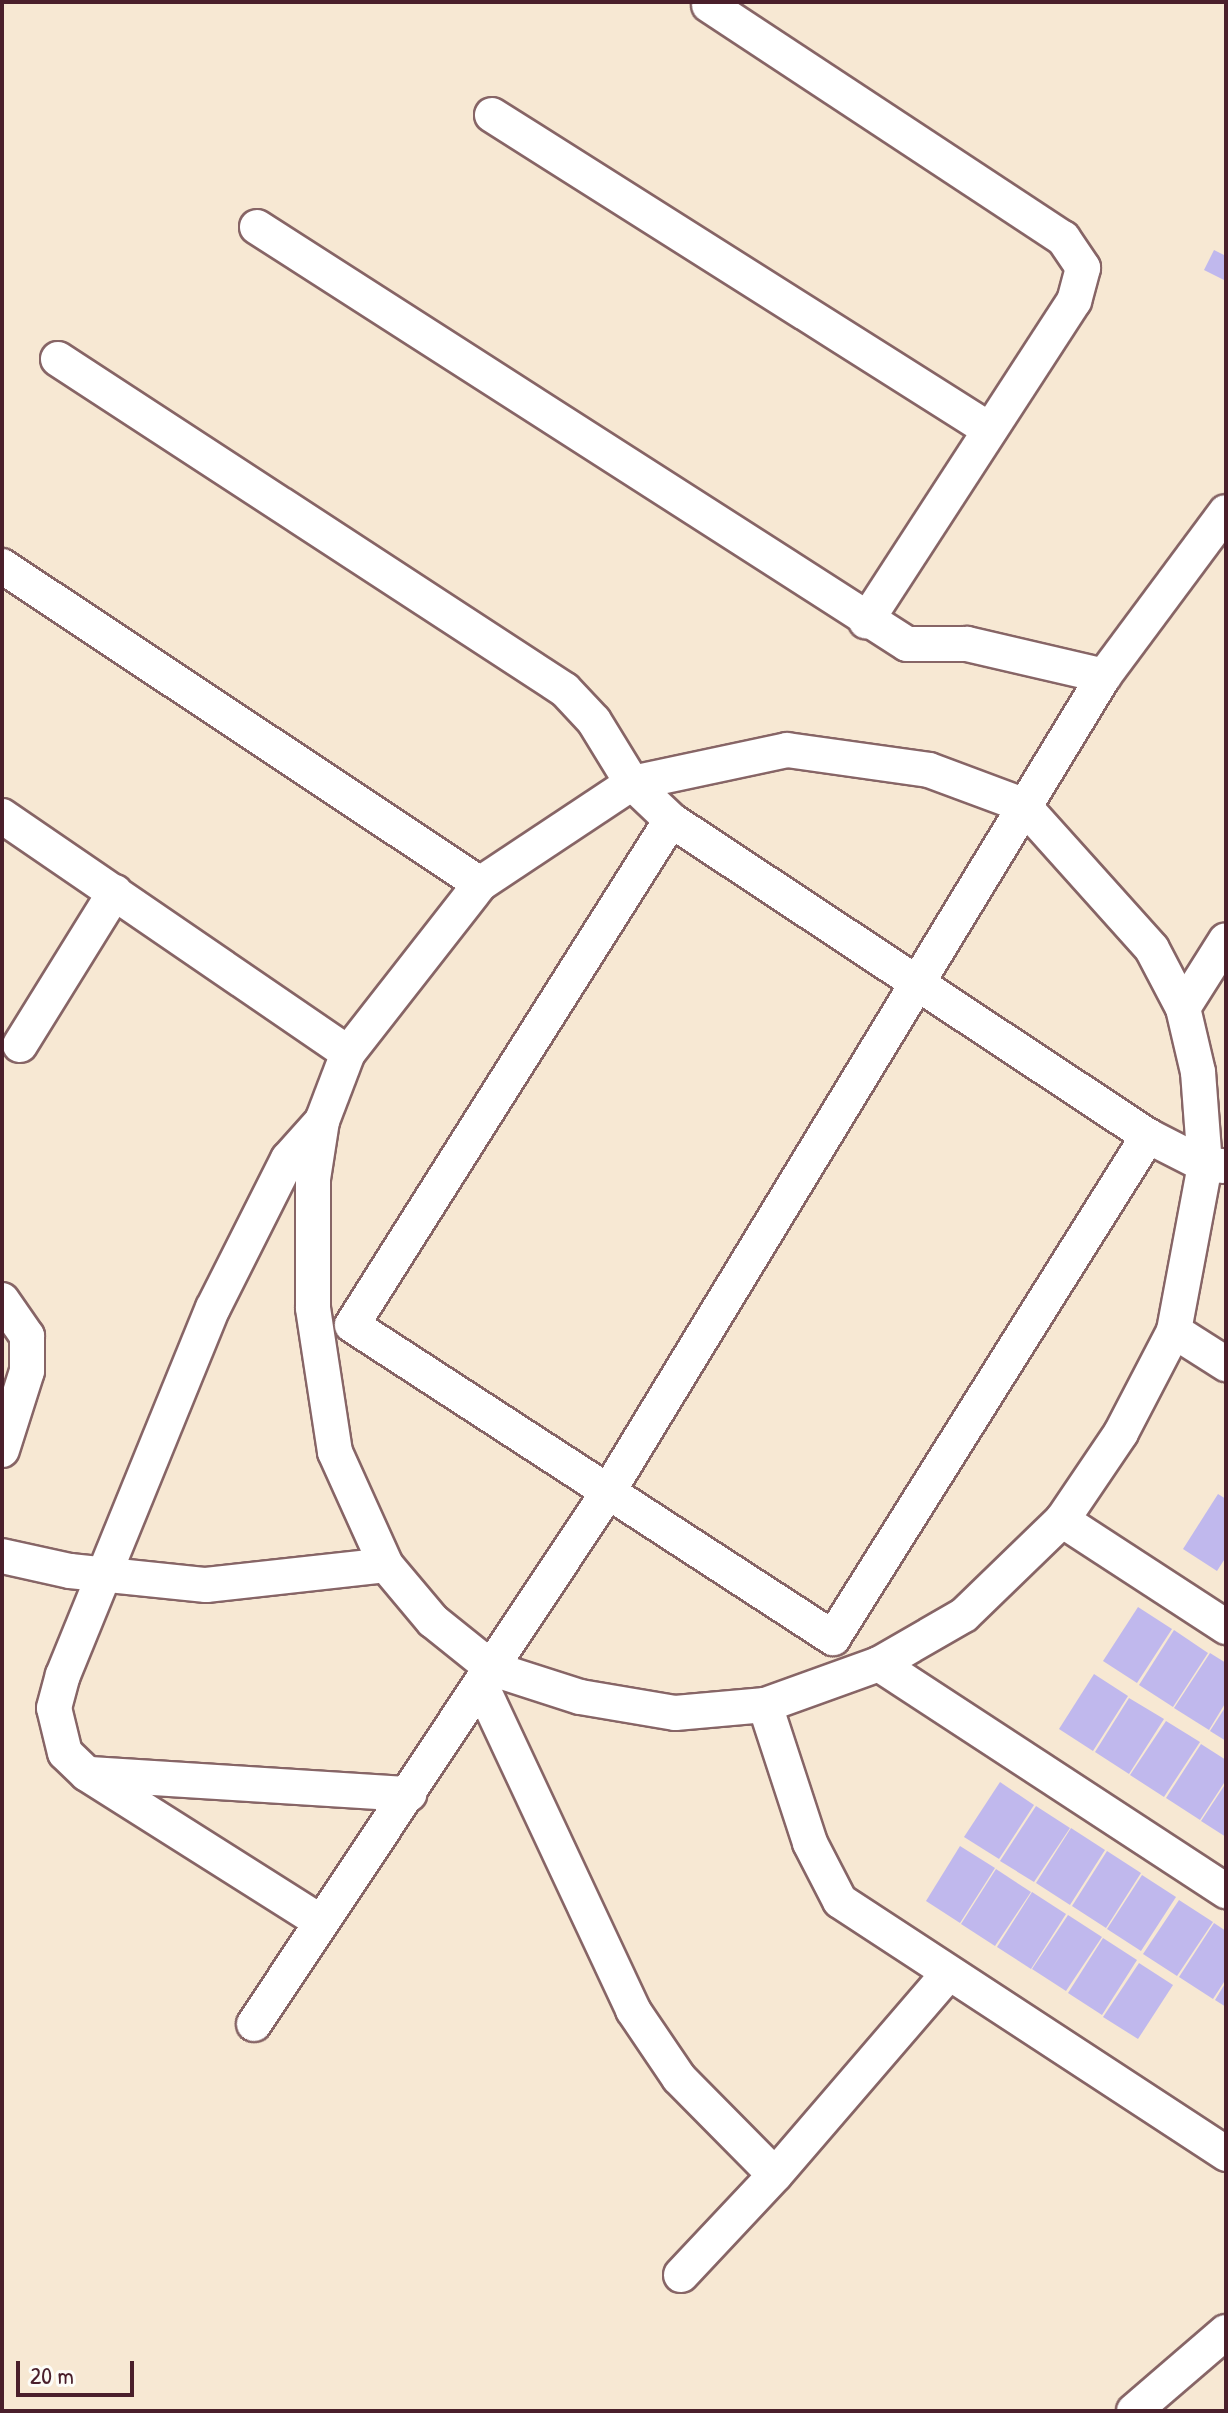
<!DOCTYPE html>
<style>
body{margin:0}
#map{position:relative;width:1228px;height:2413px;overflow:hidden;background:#f7e8d3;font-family:"Patrick Hand",sans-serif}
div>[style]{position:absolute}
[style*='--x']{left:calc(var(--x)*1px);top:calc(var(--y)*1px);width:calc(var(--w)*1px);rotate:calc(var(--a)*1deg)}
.building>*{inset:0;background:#c0b8ed}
.roads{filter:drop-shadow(2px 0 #876566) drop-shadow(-2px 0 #876566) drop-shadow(0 2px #876566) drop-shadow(0 -2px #876566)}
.minor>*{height:34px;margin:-17px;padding:0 17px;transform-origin:17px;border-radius:17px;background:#fff}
span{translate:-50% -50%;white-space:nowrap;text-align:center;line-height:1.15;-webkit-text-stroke:6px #fdfcf7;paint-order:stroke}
.frame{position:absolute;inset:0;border:4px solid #4a1f2b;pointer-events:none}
.scale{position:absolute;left:16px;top:2361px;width:118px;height:36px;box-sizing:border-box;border:4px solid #4a1f2b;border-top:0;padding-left:10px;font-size:24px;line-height:28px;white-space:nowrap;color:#4a1f2b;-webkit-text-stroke:6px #fdfcf7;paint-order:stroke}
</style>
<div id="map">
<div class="building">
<div style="clip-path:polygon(1214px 250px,1226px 256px,1226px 281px,1204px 270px)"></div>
<div style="clip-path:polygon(1218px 1494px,1226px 1499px,1226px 1557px,1217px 1571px,1183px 1549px)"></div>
<div style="clip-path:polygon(1138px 1607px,1172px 1629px,1137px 1683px,1103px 1661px)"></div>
<div style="clip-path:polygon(1174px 1630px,1208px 1653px,1173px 1707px,1139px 1685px)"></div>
<div style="clip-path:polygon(1210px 1653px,1226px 1663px,1226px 1702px,1209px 1730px,1174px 1708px)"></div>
<div style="clip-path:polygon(1094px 1674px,1128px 1696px,1093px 1751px,1059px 1729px)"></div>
<div style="clip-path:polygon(1129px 1698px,1164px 1719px,1129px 1774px,1095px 1752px)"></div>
<div style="clip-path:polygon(1226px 1706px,1226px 1741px,1210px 1731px)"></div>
<div style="clip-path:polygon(1166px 1721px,1200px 1742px,1164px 1797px,1130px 1775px)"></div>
<div style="clip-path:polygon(1201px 1744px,1226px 1760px,1226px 1780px,1200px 1820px,1166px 1798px)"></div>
<div style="clip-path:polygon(1000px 1782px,1034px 1805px,999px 1859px,964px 1837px)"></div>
<div style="clip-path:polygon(1226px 1783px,1226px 1837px,1201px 1821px)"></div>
<div style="clip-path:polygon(1036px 1806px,1070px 1828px,1034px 1882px,1000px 1861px)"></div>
<div style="clip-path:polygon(1071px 1828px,1105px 1850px,1070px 1905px,1036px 1883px)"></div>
<div style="clip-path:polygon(960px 1846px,995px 1868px,960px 1923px,926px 1901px)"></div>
<div style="clip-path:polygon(1107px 1851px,1141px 1873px,1106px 1928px,1072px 1906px)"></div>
<div style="clip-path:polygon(996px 1869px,1031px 1892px,995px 1946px,961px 1924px)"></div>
<div style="clip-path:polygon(1142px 1875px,1176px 1897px,1141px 1951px,1107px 1929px)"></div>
<div style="clip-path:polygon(1032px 1892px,1066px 1914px,1031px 1969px,997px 1947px)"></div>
<div style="clip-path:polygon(1179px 1900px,1213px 1922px,1177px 1976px,1143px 1954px)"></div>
<div style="clip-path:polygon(1068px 1915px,1102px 1937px,1066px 1991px,1032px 1969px)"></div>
<div style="clip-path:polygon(1214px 1923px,1226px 1931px,1226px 1979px,1213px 1999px,1179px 1977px)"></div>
<div style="clip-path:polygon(1103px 1938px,1137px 1960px,1102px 2015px,1068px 1993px)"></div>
<div style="clip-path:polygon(1139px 1963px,1173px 1985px,1138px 2039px,1103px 2017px)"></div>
<div style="clip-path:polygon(1226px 1982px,1226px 2007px,1215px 2000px)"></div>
</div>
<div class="roads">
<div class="minor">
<div style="--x:709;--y:5;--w:424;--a:33.4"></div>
<div style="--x:1063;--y:238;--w:36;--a:56"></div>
<div style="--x:1083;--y:268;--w:34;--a:105"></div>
<div style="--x:1074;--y:301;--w:382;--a:123"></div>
<div style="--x:492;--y:115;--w:589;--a:32.31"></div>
<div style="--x:257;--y:227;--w:772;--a:32.68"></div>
<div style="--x:907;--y:644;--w:60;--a:0"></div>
<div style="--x:967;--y:644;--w:141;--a:13.1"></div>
<div style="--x:58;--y:359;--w:605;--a:33.14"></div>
<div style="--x:565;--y:690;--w:42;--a:46.9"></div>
<div style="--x:594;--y:721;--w:73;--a:58.5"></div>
<div style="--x:632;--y:783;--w:54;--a:43.5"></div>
<div style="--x:671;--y:820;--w:572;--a:33.52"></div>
<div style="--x:1148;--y:1136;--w:64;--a:27"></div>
<div style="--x:1205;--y:1165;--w:17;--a:3"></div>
<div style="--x:2;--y:566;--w:574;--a:33.63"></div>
<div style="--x:787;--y:750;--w:143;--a:8"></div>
<div style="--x:929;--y:770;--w:100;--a:20.4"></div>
<div style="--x:1023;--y:805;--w:193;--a:48.1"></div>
<div style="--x:1152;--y:949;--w:67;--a:62.3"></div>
<div style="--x:1183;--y:1008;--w:66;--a:76.8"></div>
<div style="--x:1198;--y:1072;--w:93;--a:85.7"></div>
<div style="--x:1205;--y:1165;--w:169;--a:100.6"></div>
<div style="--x:1174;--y:1331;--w:115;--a:117.5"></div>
<div style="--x:1121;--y:1433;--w:105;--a:124.1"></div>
<div style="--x:1062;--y:1520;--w:136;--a:135.9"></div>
<div style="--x:964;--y:1615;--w:98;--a:150"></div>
<div style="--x:879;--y:1664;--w:121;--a:160.2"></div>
<div style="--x:765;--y:1705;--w:90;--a:174.9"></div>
<div style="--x:675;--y:1713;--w:96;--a:-170.4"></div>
<div style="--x:580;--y:1697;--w:91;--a:-162.2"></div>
<div style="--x:493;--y:1669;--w:77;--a:-141.3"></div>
<div style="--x:433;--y:1621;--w:73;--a:-130"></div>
<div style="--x:386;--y:1565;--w:124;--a:-114.3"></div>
<div style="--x:335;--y:1452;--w:146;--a:-98.7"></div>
<div style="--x:313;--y:1308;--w:129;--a:-90"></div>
<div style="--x:313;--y:1179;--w:59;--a:-81.2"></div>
<div style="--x:322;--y:1121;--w:73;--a:-69.1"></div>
<div style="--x:348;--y:1053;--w:214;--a:-52"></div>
<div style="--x:480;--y:884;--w:182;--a:-33.6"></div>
<div style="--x:632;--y:783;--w:158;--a:-12"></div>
<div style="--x:2;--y:816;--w:419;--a:34.4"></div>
<div style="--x:671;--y:820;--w:597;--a:122.28"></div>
<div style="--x:352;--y:1325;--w:574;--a:33.05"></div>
<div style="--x:833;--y:1638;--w:593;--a:-57.89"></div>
<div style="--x:1183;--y:1008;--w:80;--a:-57.7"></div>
<div style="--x:20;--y:1045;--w:180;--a:-58.2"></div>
<div style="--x:2;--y:1300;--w:44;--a:55.2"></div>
<div style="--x:27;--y:1336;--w:35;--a:90"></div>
<div style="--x:27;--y:1371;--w:83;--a:107.6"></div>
<div style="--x:1174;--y:1331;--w:62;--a:32.4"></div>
<div style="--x:1062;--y:1520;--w:196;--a:33.1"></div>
<div style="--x:2;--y:1556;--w:70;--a:12.4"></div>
<div style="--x:70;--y:1571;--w:137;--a:5.9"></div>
<div style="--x:206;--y:1585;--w:181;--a:-6.3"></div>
<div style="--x:879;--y:1664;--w:415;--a:33.2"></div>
<div style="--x:482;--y:1687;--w:357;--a:64.9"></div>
<div style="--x:633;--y:2010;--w:82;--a:55.9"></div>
<div style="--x:679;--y:2078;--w:136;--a:45.3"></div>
<div style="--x:765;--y:1705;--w:145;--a:71.9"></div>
<div style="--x:810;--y:1843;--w:65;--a:62.7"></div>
<div style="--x:840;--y:1901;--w:462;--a:33.2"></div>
<div style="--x:90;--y:1774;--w:320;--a:3.6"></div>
<div style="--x:321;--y:1922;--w:277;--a:-147.7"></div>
<div style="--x:87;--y:1774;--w:30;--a:-136"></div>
<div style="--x:65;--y:1753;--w:46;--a:-103.7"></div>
<div style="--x:54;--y:1708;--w:34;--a:-75"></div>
<div style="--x:63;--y:1675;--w:396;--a:-67.8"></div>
<div style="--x:213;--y:1308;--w:167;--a:-63.3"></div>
<div style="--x:288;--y:1159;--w:51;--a:-48.2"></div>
<div style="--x:254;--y:2024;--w:639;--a:-56.36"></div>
<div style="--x:608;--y:1492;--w:955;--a:-58.71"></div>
<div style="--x:1104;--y:676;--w:204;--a:-53.4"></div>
<div style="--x:681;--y:2275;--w:137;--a:-46.8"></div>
<div style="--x:775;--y:2175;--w:265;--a:-49.3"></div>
<div style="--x:1134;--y:2411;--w:121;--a:-40.7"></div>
</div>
</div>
<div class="frame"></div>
<div class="scale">20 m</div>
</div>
